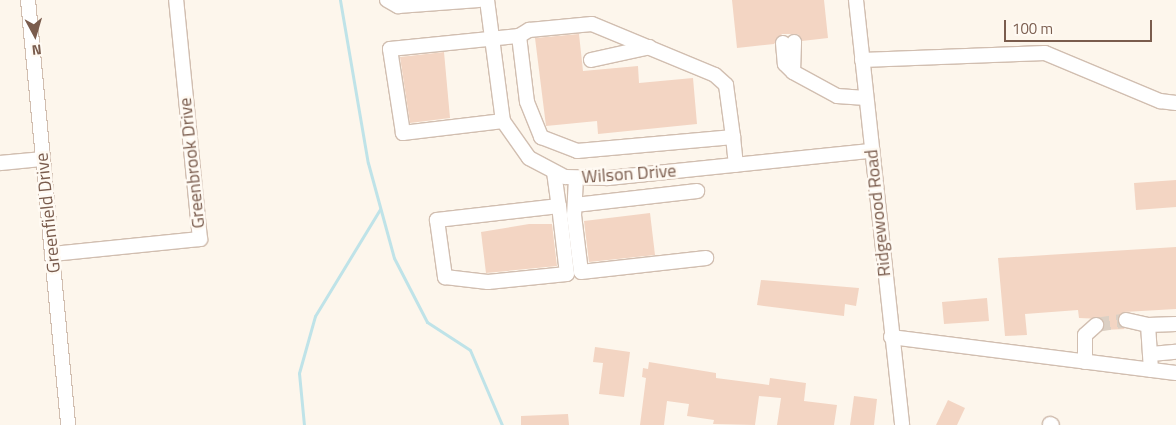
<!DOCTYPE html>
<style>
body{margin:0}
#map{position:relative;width:1176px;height:425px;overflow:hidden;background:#fdf6ec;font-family:"Titillium Web",sans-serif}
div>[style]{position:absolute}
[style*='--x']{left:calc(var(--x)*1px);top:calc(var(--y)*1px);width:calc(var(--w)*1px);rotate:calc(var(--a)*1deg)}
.stream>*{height:3px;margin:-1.5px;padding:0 1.5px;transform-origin:1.5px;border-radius:1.5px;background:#bfe3e8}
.building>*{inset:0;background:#f3d5c3}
.minor-tunnel>*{height:14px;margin-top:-7px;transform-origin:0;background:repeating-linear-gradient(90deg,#dcd0c4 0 14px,transparent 0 21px)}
.roads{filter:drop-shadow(1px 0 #d1beb0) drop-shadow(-1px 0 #d1beb0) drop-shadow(0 1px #d1beb0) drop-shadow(0 -1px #d1beb0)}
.minor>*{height:14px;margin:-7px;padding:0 7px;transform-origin:7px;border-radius:7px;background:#fff}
span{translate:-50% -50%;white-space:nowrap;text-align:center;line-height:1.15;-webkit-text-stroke:5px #fffaf3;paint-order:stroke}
.street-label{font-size:18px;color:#7a5c4d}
.north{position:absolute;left:10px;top:10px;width:50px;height:50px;-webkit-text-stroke:4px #fffaf3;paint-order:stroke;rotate:174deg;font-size:14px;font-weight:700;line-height:20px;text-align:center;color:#7a5c4d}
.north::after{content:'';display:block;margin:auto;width:18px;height:22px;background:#7a5c4d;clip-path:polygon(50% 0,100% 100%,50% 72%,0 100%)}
.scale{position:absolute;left:1004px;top:20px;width:148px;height:22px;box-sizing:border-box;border:2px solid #7a5c4d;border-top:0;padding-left:6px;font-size:15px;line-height:18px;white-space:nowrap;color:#7a5c4d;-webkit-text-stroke:4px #fffaf3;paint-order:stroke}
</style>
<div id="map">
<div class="stream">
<div style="--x:340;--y:0;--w:165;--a:80.3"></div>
<div style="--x:368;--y:163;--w:98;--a:74.7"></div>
<div style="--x:394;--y:258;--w:72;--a:62.7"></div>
<div style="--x:427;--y:322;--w:51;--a:33.1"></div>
<div style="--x:470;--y:350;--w:82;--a:66.9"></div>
<div style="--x:304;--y:425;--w:52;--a:-95.5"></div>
<div style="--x:299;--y:373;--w:59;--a:-74.3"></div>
<div style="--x:315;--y:316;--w:125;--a:-58.7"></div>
</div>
<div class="building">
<div style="clip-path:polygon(732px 0,824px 0,828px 38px,802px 41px,798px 34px,782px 34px,774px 44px,737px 48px)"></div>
<div style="clip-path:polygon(579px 34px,583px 71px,638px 66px,639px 83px,693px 78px,697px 124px,598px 134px,597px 121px,546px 126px,535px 38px)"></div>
<div style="clip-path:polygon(444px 52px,450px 118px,410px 123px,400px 57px)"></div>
<div style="clip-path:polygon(1176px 180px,1176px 207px,1136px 210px,1134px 183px)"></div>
<div style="clip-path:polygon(650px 213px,655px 255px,589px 262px,584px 221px)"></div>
<div style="clip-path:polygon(529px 224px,552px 224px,557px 266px,486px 273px,481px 232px)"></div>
<div style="clip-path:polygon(1176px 247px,1176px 309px,1124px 312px,1118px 322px,1125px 329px,1103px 330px,1102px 319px,1079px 318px,1078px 310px,1025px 314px,1027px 335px,1005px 336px,998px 258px)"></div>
<div style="clip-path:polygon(761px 280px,859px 288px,856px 306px,845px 304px,844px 316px,757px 305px)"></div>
<div style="clip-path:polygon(987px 298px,989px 321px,944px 324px,942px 302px)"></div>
<div style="clip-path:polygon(595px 347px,630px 352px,624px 397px,599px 394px,603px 363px,593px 362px)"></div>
<div style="clip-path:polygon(649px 362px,716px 373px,716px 378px,769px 385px,770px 378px,806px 383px,804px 401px,837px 405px,834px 425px,777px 425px,781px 398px,759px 396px,755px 425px,713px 424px,714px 420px,687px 416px,689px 404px,667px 401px,664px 425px,640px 425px,646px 378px,642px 377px,643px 368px,648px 369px)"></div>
<div style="clip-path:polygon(854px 396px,877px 399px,874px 425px,850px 425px)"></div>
<div style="clip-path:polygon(948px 400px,965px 408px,957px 425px,936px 425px)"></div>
<div style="clip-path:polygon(568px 414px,569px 425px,521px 425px,521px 416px)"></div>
</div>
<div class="minor-tunnel">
<div style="--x:1096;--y:325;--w:30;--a:-9"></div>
</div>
<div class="roads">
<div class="minor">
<div style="--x:28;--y:0;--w:427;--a:84.6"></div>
<div style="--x:387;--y:0;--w:13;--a:29"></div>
<div style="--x:398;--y:6;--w:81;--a:-4.2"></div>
<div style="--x:487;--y:0;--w:122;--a:82.5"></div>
<div style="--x:503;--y:121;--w:45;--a:54.9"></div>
<div style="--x:529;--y:158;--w:41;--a:27.8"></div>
<div style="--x:565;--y:177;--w:43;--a:1.3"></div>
<div style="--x:608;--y:178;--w:264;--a:-5.9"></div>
<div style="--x:856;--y:0;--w:427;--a:83.8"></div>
<div style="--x:519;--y:36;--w:12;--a:-31"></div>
<div style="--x:529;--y:30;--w:63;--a:-5.4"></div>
<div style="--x:592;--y:24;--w:133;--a:22.5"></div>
<div style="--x:715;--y:75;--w:15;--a:42"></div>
<div style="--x:726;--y:85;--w:52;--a:82.3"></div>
<div style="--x:783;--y:43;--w:21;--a:85"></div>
<div style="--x:785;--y:64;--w:11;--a:45"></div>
<div style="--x:793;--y:72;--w:50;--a:28.6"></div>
<div style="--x:837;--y:96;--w:29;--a:4"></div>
<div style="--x:591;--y:60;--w:60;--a:-12.4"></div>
<div style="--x:862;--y:60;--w:183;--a:-2.2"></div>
<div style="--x:1045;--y:53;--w:125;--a:22.7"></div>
<div style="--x:1160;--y:101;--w:16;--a:7"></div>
<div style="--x:793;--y:72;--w:30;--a:-88"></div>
<div style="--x:503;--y:121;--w:101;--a:173.2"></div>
<div style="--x:403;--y:133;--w:85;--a:-98.8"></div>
<div style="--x:390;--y:49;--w:130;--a:-5.8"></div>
<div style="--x:519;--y:36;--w:66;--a:83.1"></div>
<div style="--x:527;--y:102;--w:38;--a:68"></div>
<div style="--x:541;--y:137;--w:39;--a:21"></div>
<div style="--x:577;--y:151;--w:157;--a:-5.1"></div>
<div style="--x:733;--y:137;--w:28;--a:84"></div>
<div style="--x:0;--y:163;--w:42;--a:-5.4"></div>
<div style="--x:554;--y:172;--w:34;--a:82"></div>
<div style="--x:559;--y:206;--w:123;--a:173.5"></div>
<div style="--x:437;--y:220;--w:58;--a:82"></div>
<div style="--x:445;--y:277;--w:43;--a:6.6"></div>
<div style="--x:488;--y:282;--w:79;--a:-5.8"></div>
<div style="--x:567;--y:274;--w:68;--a:-96.7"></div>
<div style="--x:576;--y:178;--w:37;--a:93"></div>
<div style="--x:574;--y:215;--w:57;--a:83"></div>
<div style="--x:581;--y:272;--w:126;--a:-6.4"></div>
<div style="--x:575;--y:205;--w:123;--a:-6.5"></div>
<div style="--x:52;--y:254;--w:149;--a:-5.8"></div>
<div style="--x:200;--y:239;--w:240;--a:-95.7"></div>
<div style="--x:1126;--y:320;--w:23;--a:13"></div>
<div style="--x:891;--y:337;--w:287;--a:7.2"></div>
<div style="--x:1151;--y:354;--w:25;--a:-5"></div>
<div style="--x:1085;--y:362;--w:27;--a:-90"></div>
<div style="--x:1085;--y:335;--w:15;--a:-42"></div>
<div style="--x:1151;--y:370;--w:45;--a:-93.8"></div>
<div style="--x:1148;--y:325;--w:28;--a:-2"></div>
<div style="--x:1050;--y:424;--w:2;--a:27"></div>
</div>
</div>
<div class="street-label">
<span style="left:192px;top:163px;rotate:-96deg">Greenbrook Drive</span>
<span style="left:629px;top:174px;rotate:-4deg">Wilson Drive</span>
<span style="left:48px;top:213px;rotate:-96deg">Greenfield Drive</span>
<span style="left:878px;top:213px;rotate:-96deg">Ridgewood Road</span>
</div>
<div class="north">N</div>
<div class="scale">100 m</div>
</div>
